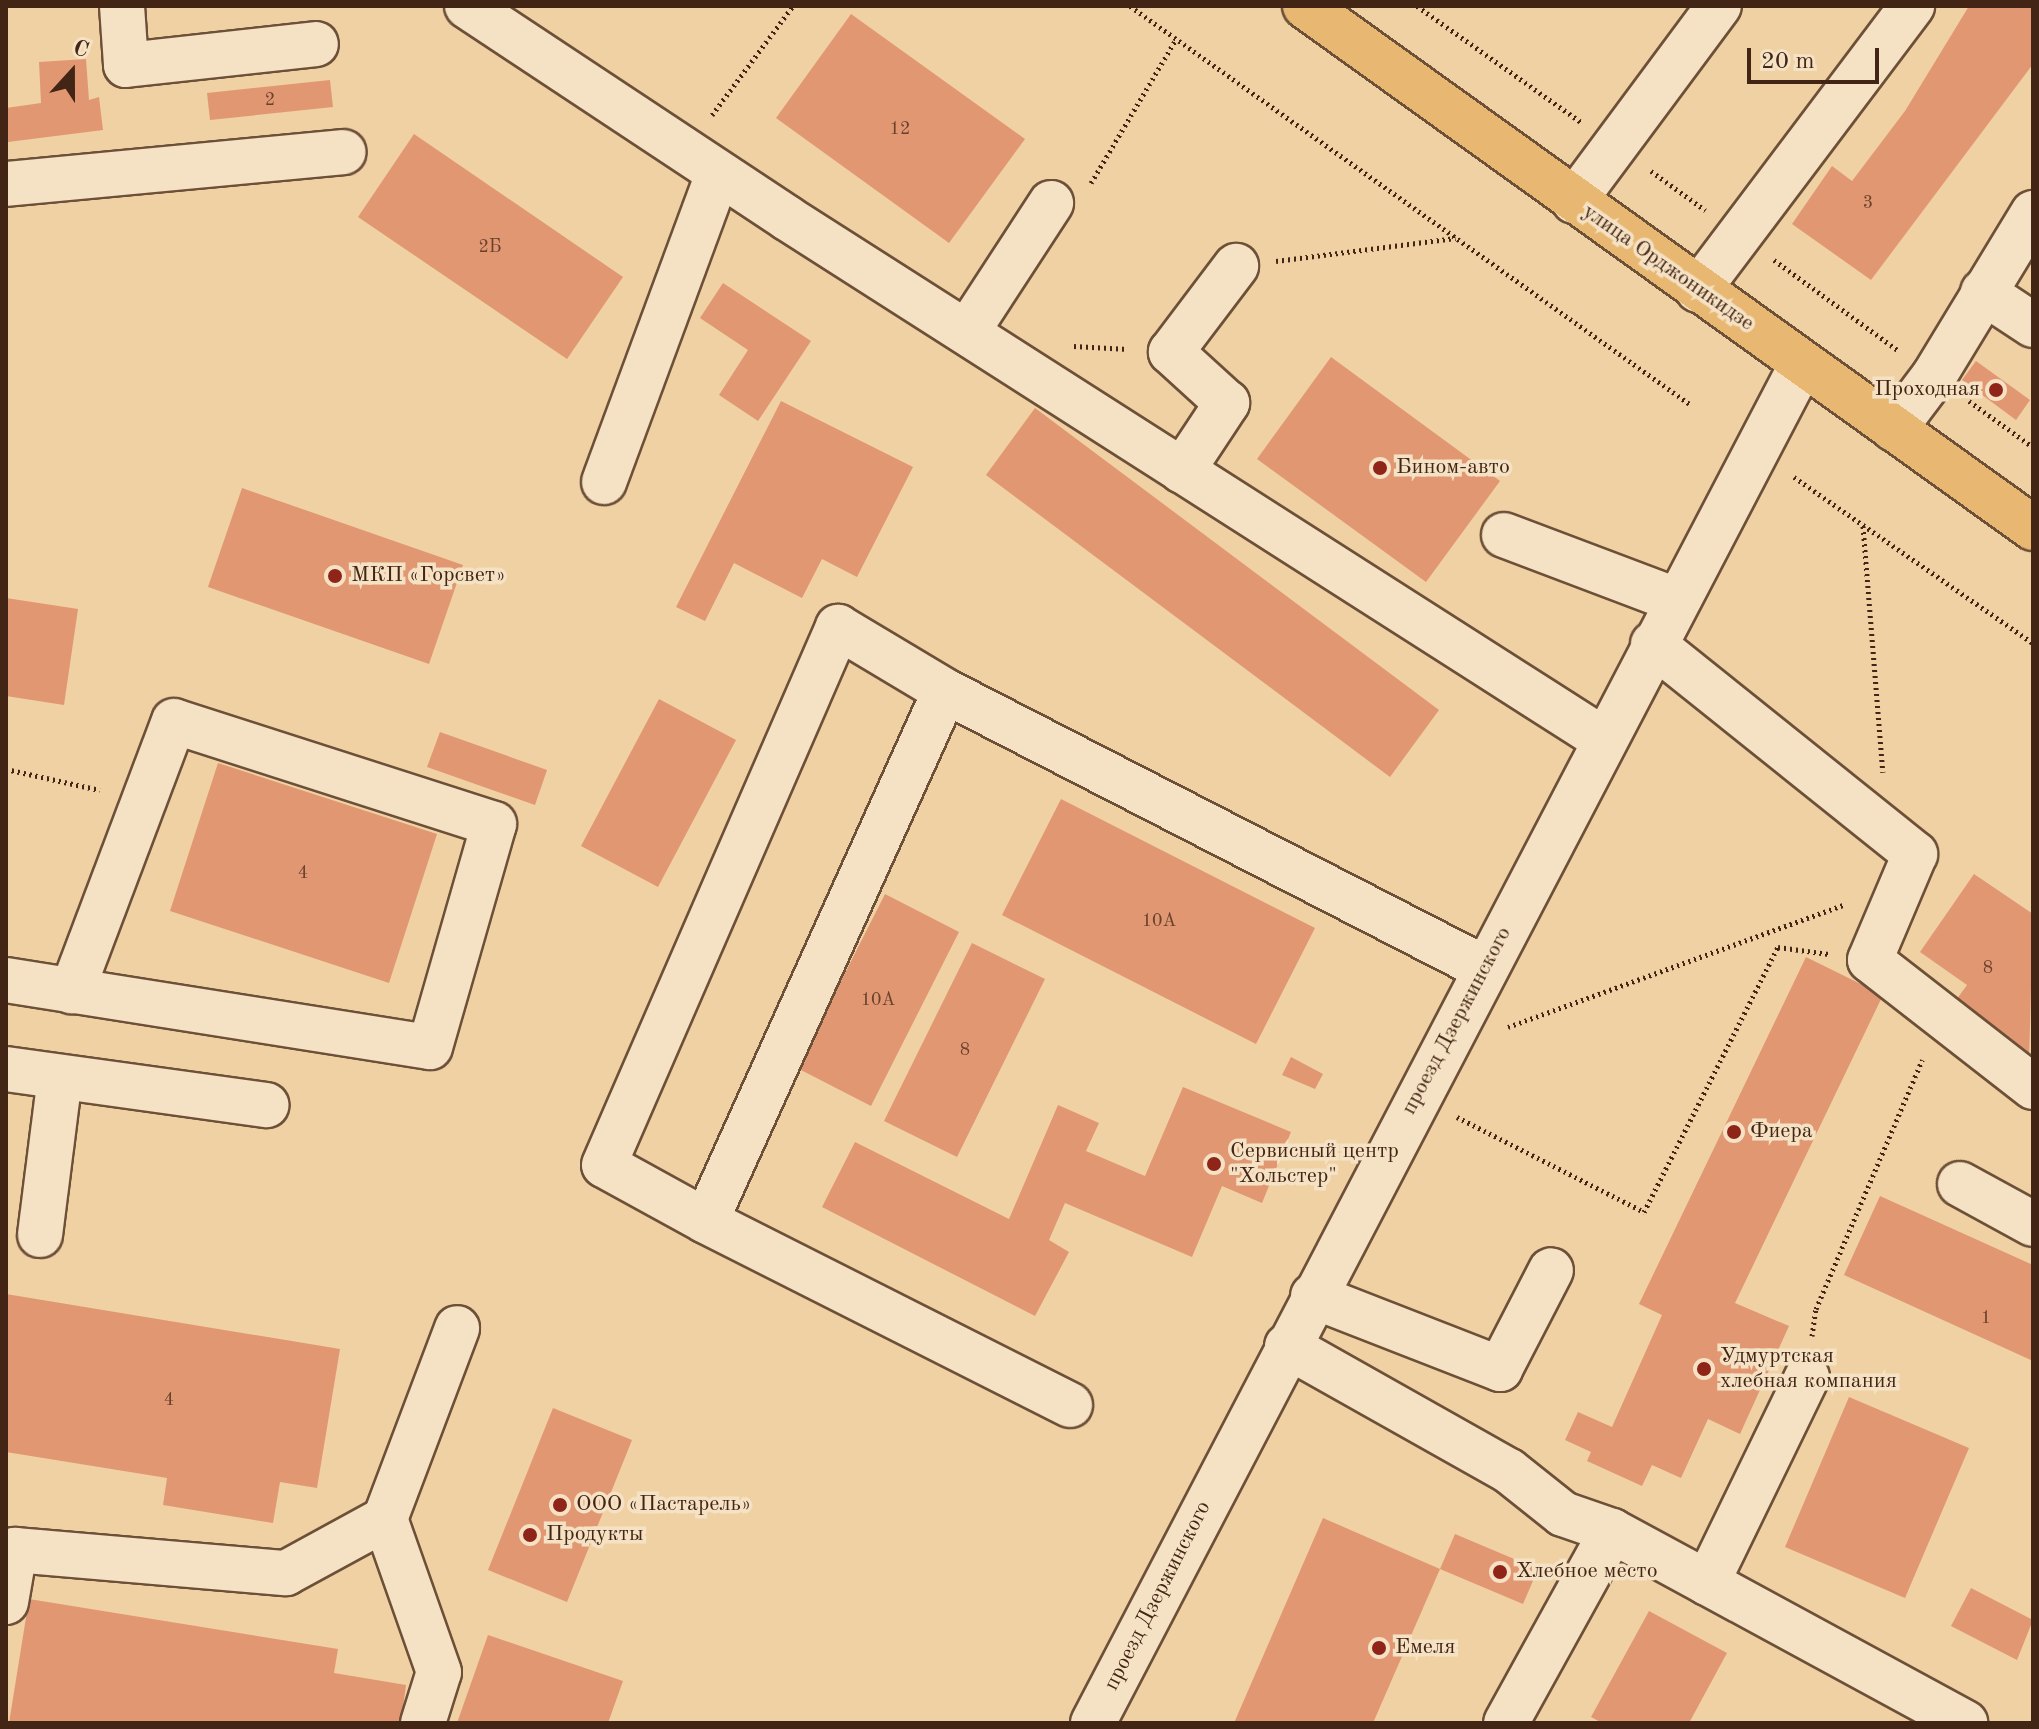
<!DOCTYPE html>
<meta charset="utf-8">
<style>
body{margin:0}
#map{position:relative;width:2039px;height:1729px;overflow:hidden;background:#efd1a3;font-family:"Old Standard TT",serif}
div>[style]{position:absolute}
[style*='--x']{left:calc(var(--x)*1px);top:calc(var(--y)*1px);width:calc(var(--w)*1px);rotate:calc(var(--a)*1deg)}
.building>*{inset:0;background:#e29773}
.path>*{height:5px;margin-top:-2.5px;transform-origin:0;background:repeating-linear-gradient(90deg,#422514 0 2px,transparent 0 6px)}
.roads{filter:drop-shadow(2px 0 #6d5038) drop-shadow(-2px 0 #6d5038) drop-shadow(0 2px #6d5038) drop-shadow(0 -2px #6d5038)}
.minor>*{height:44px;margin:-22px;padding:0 22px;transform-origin:22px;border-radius:22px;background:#f5e1c3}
.major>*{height:44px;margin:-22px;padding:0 22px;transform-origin:22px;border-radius:22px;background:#e8b872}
.dots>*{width:22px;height:22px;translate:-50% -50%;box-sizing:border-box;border:4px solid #f5e1c3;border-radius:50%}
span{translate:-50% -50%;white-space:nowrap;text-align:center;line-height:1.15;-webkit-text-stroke:7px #f5e1c3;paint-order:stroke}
.number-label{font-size:18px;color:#6a422c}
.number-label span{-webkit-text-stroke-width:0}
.street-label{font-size:22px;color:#422514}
.poi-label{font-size:22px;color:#422514}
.right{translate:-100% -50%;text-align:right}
.left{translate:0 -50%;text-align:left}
.frame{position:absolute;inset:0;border:8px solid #422514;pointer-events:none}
.north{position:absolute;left:32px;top:32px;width:80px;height:80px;-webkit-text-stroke:6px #f5e1c3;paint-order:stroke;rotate:21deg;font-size:22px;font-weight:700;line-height:32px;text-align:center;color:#422514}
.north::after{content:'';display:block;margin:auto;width:28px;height:36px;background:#422514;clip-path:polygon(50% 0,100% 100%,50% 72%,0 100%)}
.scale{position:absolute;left:1747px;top:48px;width:132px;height:36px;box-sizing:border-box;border:4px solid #422514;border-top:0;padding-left:10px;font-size:24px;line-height:28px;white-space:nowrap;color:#422514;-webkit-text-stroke:6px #f5e1c3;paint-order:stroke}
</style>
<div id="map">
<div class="building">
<div style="clip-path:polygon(1969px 6px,2033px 6px,2033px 64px,1871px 280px,1792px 224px,1832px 166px,1852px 181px,1905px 111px)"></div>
<div style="clip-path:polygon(851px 14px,1025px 139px,949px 243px,776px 118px)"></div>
<div style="clip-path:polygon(86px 59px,89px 100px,99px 97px,103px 130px,8px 142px,6px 108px,41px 103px,39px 62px)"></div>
<div style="clip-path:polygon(330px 80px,333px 107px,210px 120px,207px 93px)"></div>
<div style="clip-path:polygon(414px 134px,623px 277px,567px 359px,358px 217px)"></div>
<div style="clip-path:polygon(723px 283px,811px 341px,758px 421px,719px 395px,748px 350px,700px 318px)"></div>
<div style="clip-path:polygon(1331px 357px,1500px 481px,1426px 582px,1257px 459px)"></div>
<div style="clip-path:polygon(1976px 361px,2030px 400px,2016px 420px,1962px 380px)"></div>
<div style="clip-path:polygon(781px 401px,913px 467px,857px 577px,822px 559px,802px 598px,734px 563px,705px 621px,676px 607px)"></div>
<div style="clip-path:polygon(1035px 408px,1439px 710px,1390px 777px,986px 475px)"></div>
<div style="clip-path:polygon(242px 488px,463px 565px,429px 664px,208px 587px)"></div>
<div style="clip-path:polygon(6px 598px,78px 609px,64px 705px,6px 696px)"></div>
<div style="clip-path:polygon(659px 699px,736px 740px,658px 887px,581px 846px)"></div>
<div style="clip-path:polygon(440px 732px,547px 770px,535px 805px,427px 767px)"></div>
<div style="clip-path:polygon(218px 763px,437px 834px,389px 983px,170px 911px)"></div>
<div style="clip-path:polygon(1061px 799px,1315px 928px,1256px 1044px,1002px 915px)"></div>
<div style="clip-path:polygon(1974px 874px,2033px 914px,2029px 1062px,1951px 1007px,1967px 985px,1920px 952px)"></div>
<div style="clip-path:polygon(885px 894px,959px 932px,871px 1106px,797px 1068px)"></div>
<div style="clip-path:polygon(972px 943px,1045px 979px,957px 1157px,884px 1121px)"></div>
<div style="clip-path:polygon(1806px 957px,1883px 995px,1735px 1303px,1789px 1326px,1740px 1434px,1708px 1419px,1681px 1478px,1652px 1465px,1642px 1486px,1587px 1461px,1591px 1452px,1565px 1440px,1578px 1412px,1612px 1427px,1662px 1315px,1639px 1304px)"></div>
<div style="clip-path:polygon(1291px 1057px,1323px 1074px,1315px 1089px,1282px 1075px)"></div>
<div style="clip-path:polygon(1183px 1087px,1291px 1132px,1262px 1203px,1222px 1186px,1192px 1257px,1065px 1203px,1049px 1240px,1069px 1252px,1035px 1316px,822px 1207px,855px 1142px,1009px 1219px,1058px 1105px,1099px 1123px,1086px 1151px,1145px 1176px)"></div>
<div style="clip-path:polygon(1880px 1196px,2033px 1265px,2033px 1361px,1844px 1275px)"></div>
<div style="clip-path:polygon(6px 1294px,340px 1349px,317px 1488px,280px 1482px,273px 1523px,163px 1505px,167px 1478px,6px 1452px)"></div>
<div style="clip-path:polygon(1849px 1397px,1969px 1448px,1905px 1598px,1785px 1547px)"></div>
<div style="clip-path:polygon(553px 1408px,632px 1440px,567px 1602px,488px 1570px)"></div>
<div style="clip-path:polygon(1323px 1518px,1440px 1569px,1373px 1723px,1234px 1723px)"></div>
<div style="clip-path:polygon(1455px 1534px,1538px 1569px,1523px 1604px,1440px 1569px)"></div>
<div style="clip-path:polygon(1971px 1588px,2033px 1620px,2017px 1660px,1951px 1626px)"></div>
<div style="clip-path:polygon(29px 1599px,338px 1649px,334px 1673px,406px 1685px,401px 1723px,9px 1723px)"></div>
<div style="clip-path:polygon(1649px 1611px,1727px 1653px,1689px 1723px,1602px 1723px,1591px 1717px)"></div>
<div style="clip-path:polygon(488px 1635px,623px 1681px,608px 1723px,457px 1723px)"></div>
</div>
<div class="path">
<div style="--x:1130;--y:6;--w:688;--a:35.42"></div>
<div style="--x:1417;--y:6;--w:201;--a:35.3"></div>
<div style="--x:712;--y:115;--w:136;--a:-53.4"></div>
<div style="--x:1651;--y:171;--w:67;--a:35.8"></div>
<div style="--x:1091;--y:183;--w:167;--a:-59.4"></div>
<div style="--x:1774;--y:260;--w:155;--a:36.1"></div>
<div style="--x:1276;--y:261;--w:181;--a:-7.3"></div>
<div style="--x:1074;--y:346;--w:54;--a:3.2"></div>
<div style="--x:1969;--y:401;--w:79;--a:35.7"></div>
<div style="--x:1794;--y:477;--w:291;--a:34.8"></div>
<div style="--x:1863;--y:526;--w:247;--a:85.4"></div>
<div style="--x:6;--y:769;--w:96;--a:12.6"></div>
<div style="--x:1508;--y:1027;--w:357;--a:-20"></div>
<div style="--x:1457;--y:1117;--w:210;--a:26.9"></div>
<div style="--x:1644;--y:1212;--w:297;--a:-63.2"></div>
<div style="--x:1778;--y:947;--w:51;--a:7.8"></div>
<div style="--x:1812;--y:1336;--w:27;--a:-82"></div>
<div style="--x:1816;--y:1309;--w:271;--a:-66.9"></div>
</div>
<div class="roads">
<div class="minor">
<div style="--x:122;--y:6;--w:59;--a:86.1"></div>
<div style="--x:126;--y:65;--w:191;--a:-6.3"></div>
<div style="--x:467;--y:6;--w:384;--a:33.5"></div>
<div style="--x:787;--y:218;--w:968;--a:32.56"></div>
<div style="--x:6;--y:184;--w:339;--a:-5.4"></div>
<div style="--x:1574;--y:201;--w:243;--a:-53.4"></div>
<div style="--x:1698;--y:290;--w:356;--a:-53"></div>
<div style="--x:1983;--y:292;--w:60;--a:33.4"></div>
<div style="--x:967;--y:332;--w:154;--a:-56.9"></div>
<div style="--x:1894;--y:429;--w:66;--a:-53"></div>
<div style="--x:1934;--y:376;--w:191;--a:-58.7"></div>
<div style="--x:1182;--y:471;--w:82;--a:-56.5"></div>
<div style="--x:1227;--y:403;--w:76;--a:-137.7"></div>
<div style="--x:1171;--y:352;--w:108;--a:-52.9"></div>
<div style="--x:604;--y:482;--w:329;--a:-69.7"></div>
<div style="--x:1504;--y:535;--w:184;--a:20.7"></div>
<div style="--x:1653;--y:644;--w:336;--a:38.7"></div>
<div style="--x:1915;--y:854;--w:115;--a:113"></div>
<div style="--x:1870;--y:960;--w:207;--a:37.9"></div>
<div style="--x:6;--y:980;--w:429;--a:9"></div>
<div style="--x:430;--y:1047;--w:232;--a:-74"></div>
<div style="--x:494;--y:824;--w:336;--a:-162.2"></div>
<div style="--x:174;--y:721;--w:289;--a:110.7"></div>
<div style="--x:6;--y:1069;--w:263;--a:7.9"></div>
<div style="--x:1960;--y:1184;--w:83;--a:28.7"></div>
<div style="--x:706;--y:1221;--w:116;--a:-151.2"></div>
<div style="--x:604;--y:1165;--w:587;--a:-66.49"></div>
<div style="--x:838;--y:627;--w:125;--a:30.9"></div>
<div style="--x:40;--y:1235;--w:159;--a:-82.8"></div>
<div style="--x:1313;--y:1296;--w:201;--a:21.3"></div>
<div style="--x:1500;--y:1369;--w:111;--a:-62.7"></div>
<div style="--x:1287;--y:1346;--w:255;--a:29.4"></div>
<div style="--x:1509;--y:1471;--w:69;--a:38.5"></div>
<div style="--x:1563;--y:1514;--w:52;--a:19.1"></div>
<div style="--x:1612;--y:1531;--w:219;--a:118.9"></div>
<div style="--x:1070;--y:1405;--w:408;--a:-153.2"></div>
<div style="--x:706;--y:1221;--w:581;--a:-65.73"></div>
<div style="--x:945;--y:691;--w:606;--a:27.2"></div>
<div style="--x:1612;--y:1531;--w:402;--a:28.5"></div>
<div style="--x:1707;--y:1583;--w:229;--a:-64.1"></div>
<div style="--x:6;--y:1602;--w:53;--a:-80.2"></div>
<div style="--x:15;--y:1550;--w:272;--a:4.9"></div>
<div style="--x:286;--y:1573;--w:113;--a:-28.6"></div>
<div style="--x:423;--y:1723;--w:53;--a:-72.6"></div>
<div style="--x:439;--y:1672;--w:162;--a:-109.4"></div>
<div style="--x:385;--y:1519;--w:204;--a:-69.3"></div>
<div style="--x:1093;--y:1723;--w:1533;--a:-62.45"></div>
</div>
<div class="major">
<div style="--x:1305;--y:6;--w:896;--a:35.64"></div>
</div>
</div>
<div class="dots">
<div style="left:1996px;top:390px;background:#8f2418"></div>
<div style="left:1380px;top:468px;background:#8f2418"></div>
<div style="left:335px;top:576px;background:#8f2418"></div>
<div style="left:1734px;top:1132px;background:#8f2418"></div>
<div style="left:1214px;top:1164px;background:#8f2418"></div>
<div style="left:1704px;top:1369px;background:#8f2418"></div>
<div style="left:560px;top:1505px;background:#8f2418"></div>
<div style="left:530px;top:1535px;background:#8f2418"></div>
<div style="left:1500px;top:1572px;background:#8f2418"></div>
<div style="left:1379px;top:1648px;background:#8f2418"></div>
</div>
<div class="number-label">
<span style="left:270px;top:100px">2</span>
<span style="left:900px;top:129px">12</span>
<span style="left:1868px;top:203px">3</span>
<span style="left:490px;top:247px">2Б</span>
<span style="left:303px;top:873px">4</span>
<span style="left:1159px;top:921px">10А</span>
<span style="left:1988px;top:968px">8</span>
<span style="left:878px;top:1000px">10А</span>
<span style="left:965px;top:1050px">8</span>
<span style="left:1986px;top:1318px">1</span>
<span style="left:169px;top:1400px">4</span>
</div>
<div class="street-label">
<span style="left:1668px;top:268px;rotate:35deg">улица Орджоникидзе</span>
<span style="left:1457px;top:1021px;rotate:-62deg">проезд Дзержинского</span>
<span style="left:1158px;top:1596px;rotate:-63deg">проезд Дзержинского</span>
</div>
<div class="poi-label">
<span class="right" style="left:1980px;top:390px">Проходная</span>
<span class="left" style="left:1396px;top:468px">Бином-авто</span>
<span class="left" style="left:351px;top:576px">МКП «Горсвет»</span>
<span class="left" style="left:1750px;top:1132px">Фиера</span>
<span class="left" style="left:1230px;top:1164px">Сервисный центр<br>"Хольстер"</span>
<span class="left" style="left:1720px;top:1369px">Удмуртская<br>хлебная компания</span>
<span class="left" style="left:576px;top:1505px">ООО «Пастарель»</span>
<span class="left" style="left:546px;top:1535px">Продукты</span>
<span class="left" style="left:1516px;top:1572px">Хлебное место</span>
<span class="left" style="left:1395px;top:1648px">Емеля</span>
</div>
<div class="frame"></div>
<div class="north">С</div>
<div class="scale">20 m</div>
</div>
